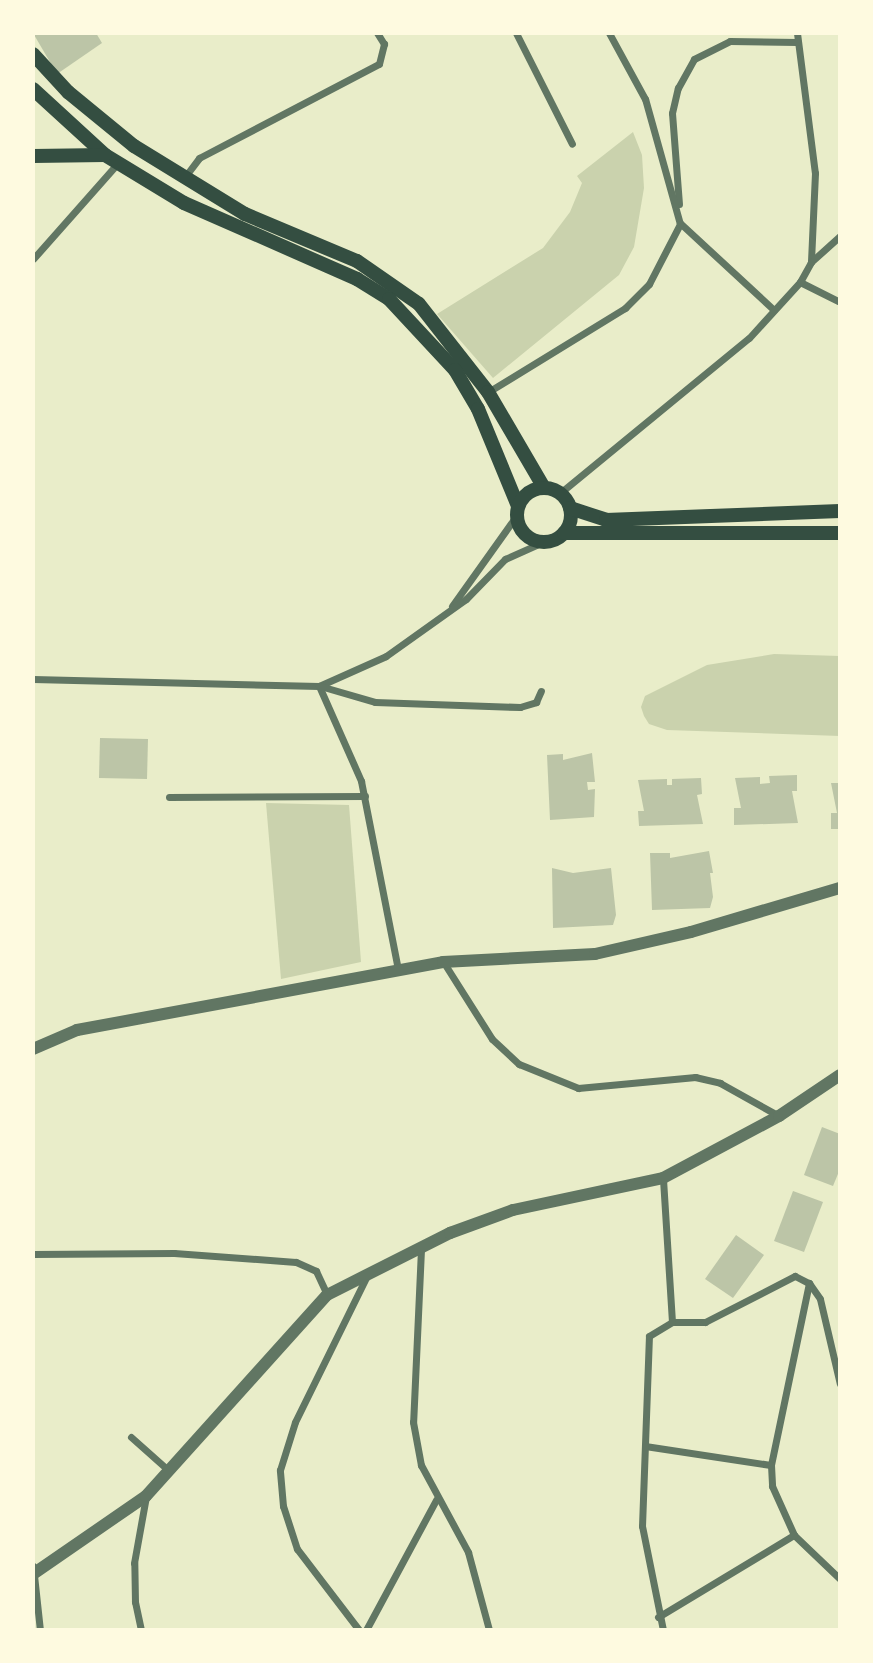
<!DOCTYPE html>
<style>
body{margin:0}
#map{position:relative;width:873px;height:1663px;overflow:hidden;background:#e9edc9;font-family:Jost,sans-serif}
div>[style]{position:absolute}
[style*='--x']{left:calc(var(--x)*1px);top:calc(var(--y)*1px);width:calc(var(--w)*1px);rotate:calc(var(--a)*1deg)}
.green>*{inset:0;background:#cad2ad}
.building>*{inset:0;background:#bcc5a7}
.minor>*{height:7px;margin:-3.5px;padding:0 3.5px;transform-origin:3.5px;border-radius:3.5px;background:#617663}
.tertiary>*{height:12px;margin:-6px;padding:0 6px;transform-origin:6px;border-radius:6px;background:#617663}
.secondary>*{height:14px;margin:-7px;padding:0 7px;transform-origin:7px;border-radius:7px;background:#344e41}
.secondary>.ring{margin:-7px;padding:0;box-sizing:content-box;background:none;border:14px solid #344e41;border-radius:50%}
span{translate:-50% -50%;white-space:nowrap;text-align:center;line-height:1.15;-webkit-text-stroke:5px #fefae0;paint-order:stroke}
.frame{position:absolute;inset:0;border:35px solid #fefae0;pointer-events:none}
</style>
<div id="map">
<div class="green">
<div style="clip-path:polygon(633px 132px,642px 155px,644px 188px,634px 247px,619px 275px,493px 378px,437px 314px,543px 248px,570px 212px,582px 183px,577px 176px)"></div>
<div style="clip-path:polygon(774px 654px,840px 656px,840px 736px,667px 730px,649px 724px,644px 716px,641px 707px,645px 696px,707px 665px)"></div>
<div style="clip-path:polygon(266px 803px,349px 805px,361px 962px,281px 979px)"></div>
</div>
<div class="building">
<div style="clip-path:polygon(33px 33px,96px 33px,102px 43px,57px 74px)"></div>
<div style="clip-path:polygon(100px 738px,148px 739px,147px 779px,99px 778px)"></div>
<div style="clip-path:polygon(592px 753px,595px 782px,587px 782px,588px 790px,595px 789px,594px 817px,550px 820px,547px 755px,563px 754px,563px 760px)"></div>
<div style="clip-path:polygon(797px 775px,797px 791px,792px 791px,798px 823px,734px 825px,734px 808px,741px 808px,735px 778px,760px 777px,760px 784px,770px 783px,769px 776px)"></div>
<div style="clip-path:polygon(701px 778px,702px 794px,697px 795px,703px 824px,639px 826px,638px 811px,644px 811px,638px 780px,667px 779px,667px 785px,672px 785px,672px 779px)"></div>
<div style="clip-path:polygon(831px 783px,840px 783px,840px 829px,831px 829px,831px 813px,837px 813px)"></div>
<div style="clip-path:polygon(709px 851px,713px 873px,710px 873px,713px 897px,710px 908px,652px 910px,650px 853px,670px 853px,670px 858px)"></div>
<div style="clip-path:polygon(552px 868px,573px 873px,611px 868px,616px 915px,613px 925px,553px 928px)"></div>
<div style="clip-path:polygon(822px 1127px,840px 1134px,840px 1169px,833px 1186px,804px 1175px)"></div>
<div style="clip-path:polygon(793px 1191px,823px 1202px,804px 1252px,774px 1241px)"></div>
<div style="clip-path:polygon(736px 1235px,764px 1255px,733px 1298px,705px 1279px)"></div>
</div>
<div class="minor">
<div style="--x:516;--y:33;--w:124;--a:63.2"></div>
<div style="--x:797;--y:33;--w:141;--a:82.7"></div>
<div style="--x:815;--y:173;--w:89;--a:92.6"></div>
<div style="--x:184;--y:178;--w:25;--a:-53"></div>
<div style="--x:199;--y:158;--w:203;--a:-27.6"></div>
<div style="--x:379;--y:64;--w:21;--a:-76"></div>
<div style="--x:384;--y:44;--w:13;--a:-122"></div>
<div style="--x:679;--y:204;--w:91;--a:-94.4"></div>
<div style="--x:672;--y:113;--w:26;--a:-77"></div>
<div style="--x:678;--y:88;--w:33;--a:-61"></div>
<div style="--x:694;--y:59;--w:40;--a:-26.6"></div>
<div style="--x:730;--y:41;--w:67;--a:0.9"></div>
<div style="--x:680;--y:223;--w:128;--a:42.8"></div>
<div style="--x:33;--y:259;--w:128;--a:-48.5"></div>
<div style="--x:800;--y:282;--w:45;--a:26.6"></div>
<div style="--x:488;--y:392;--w:161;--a:-31.5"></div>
<div style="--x:625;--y:308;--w:34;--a:-45"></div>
<div style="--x:649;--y:284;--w:68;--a:-62.7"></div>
<div style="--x:680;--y:224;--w:130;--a:-105.6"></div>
<div style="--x:645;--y:99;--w:75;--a:-118.6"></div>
<div style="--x:560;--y:493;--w:244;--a:-39.4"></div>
<div style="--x:749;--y:338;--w:76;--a:-47.7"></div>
<div style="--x:800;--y:282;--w:23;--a:-61"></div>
<div style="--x:811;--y:262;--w:39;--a:-42"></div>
<div style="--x:452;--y:606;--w:112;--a:-54.5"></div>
<div style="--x:33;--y:679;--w:286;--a:1.4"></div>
<div style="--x:319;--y:686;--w:73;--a:-24.1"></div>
<div style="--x:386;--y:656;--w:98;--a:-35.5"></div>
<div style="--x:466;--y:599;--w:56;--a:-45.7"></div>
<div style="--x:505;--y:559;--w:42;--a:-24.1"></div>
<div style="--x:319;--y:686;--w:104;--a:66.1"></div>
<div style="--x:361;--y:781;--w:193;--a:78.9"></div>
<div style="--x:320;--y:686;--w:57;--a:16.2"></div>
<div style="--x:375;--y:702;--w:145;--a:2"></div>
<div style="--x:520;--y:707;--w:17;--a:-17"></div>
<div style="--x:536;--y:702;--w:12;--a:-66"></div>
<div style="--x:169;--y:797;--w:196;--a:-0.3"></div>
<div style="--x:444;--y:963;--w:90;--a:57.7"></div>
<div style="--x:492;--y:1039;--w:37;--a:43"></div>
<div style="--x:519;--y:1064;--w:64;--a:22.1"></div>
<div style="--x:578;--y:1088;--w:118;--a:-5.4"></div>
<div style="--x:695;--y:1077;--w:26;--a:13"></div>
<div style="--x:720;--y:1083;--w:68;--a:29.2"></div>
<div style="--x:421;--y:1249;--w:173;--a:92.6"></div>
<div style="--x:413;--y:1422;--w:44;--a:79.5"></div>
<div style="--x:421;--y:1465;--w:99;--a:61.6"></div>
<div style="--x:468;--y:1552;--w:81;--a:74.9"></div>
<div style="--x:33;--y:1254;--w:141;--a:-0.4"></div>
<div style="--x:174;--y:1253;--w:122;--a:4.2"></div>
<div style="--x:296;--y:1262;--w:22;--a:24"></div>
<div style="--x:316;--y:1271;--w:26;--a:65"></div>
<div style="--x:809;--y:1283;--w:186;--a:101.8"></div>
<div style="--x:771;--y:1465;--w:21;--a:87"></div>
<div style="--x:772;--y:1486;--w:54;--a:65.8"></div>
<div style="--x:794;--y:1535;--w:64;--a:43.7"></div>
<div style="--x:672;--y:1322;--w:33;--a:0"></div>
<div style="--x:705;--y:1322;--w:101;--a:-27.1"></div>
<div style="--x:795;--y:1276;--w:16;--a:27"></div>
<div style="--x:809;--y:1283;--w:19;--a:55"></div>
<div style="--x:820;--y:1299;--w:87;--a:76.8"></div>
<div style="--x:131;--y:1437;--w:50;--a:41.7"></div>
<div style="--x:645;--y:1446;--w:127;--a:8.6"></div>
<div style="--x:33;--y:1566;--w:64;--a:83.8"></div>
<div style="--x:658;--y:1617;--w:159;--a:-31.1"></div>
<div style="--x:141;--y:1630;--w:29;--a:-102"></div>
<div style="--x:135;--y:1602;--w:39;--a:-91"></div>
<div style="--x:134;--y:1563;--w:68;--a:-79.8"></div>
<div style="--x:359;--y:1630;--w:102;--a:-127.4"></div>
<div style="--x:297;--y:1549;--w:45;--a:-108"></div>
<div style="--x:283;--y:1506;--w:36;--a:-95"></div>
<div style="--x:280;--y:1470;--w:50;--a:-72.6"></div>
<div style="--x:295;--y:1422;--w:161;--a:-63.8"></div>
<div style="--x:366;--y:1630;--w:148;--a:-61.7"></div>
<div style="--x:663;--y:1630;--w:106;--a:-101.4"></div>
<div style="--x:642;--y:1526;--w:190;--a:-87.9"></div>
<div style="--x:649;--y:1336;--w:27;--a:-31"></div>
<div style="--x:672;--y:1322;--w:144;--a:-93.6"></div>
</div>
<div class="tertiary">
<div style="--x:33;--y:1049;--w:48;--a:-23.4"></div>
<div style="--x:77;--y:1030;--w:372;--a:-10.5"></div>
<div style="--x:443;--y:962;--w:152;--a:-3"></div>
<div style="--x:595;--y:954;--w:98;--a:-12.9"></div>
<div style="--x:691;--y:932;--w:155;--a:-16.5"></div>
<div style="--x:33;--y:1574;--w:137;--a:-34.6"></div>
<div style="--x:146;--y:1496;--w:270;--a:-48"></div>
<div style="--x:327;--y:1295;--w:138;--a:-26.8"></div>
<div style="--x:450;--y:1233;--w:67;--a:-20.1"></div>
<div style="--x:513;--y:1210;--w:153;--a:-12"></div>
<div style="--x:663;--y:1178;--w:132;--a:-28.1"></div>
<div style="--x:779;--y:1116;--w:73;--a:-33.9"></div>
</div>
<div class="secondary">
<div style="--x:33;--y:54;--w:52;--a:47.4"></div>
<div style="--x:68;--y:92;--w:85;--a:39.3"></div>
<div style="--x:134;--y:146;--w:130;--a:31.5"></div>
<div style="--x:245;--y:214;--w:121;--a:22.8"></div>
<div style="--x:357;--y:261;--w:75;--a:34.7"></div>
<div style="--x:419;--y:304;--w:112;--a:51.9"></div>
<div style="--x:488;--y:392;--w:111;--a:59.7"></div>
<div style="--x:33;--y:89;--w:98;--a:42.5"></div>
<div style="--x:105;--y:155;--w:92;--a:31.3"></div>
<div style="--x:184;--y:203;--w:189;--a:23.7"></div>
<div style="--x:357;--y:279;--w:38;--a:32"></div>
<div style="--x:389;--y:299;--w:97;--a:47.1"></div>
<div style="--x:455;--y:370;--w:45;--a:59.5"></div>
<div style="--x:478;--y:409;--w:105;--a:67.6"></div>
<div style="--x:33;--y:156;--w:72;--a:-0.8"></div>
<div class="ring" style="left:517px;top:488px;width:40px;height:40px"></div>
<div style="--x:570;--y:508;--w:38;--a:18"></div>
<div style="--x:606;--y:520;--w:234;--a:-2.2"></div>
<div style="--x:564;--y:533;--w:276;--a:0"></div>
</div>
<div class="frame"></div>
</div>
